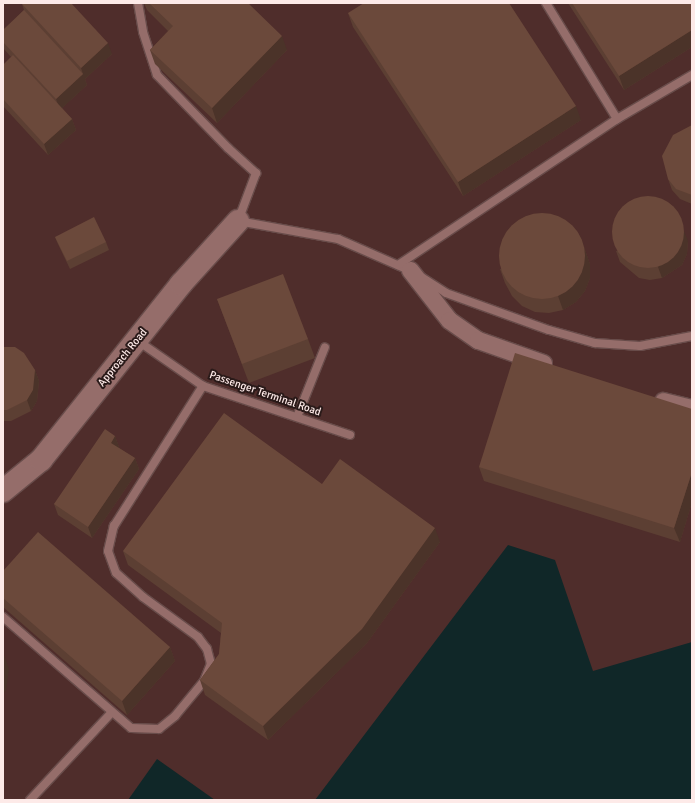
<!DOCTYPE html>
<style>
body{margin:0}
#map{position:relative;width:695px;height:803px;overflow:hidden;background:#4f2d2b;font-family:Signika,sans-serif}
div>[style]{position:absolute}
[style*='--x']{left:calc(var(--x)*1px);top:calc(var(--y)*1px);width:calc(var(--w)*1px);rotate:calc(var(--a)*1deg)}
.water>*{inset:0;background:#102728}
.roads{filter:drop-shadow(1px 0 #684c4a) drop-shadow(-1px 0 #684c4a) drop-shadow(0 1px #684c4a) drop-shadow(0 -1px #684c4a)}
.lane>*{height:8px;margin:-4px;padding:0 4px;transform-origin:4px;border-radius:4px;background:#956d6a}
.street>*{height:17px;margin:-8.5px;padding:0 8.5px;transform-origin:8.5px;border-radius:8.5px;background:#956d6a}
.secondary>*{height:22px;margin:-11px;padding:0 11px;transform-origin:11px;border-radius:11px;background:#956d6a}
.wall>*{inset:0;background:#5c3f33}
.shaded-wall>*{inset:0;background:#4b3329}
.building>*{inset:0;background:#6b493b}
.round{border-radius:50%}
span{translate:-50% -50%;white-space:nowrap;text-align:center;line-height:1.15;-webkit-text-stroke:4px #2a1a19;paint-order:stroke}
.street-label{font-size:11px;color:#fdeae8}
.frame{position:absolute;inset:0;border:4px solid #fdeae8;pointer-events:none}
</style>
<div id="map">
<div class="water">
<div style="clip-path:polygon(508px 545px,555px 560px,593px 671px,692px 642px,692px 800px,315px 800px)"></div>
<div style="clip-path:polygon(157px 759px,215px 800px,128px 800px)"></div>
</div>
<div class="roads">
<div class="lane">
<div style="--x:138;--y:3;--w:29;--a:80"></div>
<div style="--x:143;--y:32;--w:45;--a:72"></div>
<div style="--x:157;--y:75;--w:102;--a:45.8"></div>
<div style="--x:228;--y:148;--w:38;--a:42"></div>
<div style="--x:256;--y:173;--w:51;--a:110.6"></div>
<div style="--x:238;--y:221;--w:102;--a:10.2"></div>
<div style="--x:338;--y:239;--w:80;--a:23.7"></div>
<div style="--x:546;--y:3;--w:136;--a:58.5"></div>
<div style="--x:398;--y:265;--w:263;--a:-33.7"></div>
<div style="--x:617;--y:119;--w:87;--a:-30.4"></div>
<div style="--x:423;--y:278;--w:27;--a:33"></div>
<div style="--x:446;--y:293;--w:109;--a:19.8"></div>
<div style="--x:549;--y:330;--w:48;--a:15.8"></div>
<div style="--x:595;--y:343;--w:45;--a:3.8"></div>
<div style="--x:640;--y:346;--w:53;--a:-10.9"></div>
<div style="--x:138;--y:341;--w:79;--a:34.7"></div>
<div style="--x:203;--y:386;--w:155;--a:18.4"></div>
<div style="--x:297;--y:417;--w:75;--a:-68.2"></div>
<div style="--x:3;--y:617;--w:169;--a:40.9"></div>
<div style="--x:131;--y:728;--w:28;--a:2"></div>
<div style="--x:159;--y:729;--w:21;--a:-39"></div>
<div style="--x:175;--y:716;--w:45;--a:-50.4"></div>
<div style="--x:204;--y:681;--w:18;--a:-68"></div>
<div style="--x:211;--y:664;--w:16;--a:-105"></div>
<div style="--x:207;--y:649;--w:15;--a:-127"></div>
<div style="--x:198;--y:637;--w:68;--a:-144"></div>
<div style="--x:143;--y:597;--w:36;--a:-138"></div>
<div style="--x:116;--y:573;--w:23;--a:-110"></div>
<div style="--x:108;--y:551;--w:26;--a:-77"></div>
<div style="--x:114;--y:526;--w:166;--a:-57.6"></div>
<div style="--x:30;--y:800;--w:120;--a:-47"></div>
</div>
<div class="street">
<div style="--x:410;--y:270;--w:63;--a:52"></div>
<div style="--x:449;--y:320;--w:35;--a:35"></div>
<div style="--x:478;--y:340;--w:69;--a:19.5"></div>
<div style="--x:663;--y:401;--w:30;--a:14"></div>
</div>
<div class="secondary">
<div style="--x:3;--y:491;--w:49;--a:-39.2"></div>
<div style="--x:41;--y:460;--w:225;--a:-51.5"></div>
<div style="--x:181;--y:284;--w:85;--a:-47.9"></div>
</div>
</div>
<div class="wall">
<div style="clip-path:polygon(144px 3px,248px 3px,287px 50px,217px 123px,155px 64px,150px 50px,168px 31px,147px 10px)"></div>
<div style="clip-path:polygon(568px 3px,692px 3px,692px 47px,624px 90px)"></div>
<div style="clip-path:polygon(22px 4px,112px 54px,85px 79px,87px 85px,62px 108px,72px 119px,76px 130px,48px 155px,3px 106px,3px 65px,11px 57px,3px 48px,3px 30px,24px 10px)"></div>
<div style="clip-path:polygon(348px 13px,581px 120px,463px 196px,353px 27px)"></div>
<div style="clip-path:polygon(692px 125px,692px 204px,680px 199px,672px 190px,668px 179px)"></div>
<div style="clip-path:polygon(55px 237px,106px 242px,109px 250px,70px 269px,58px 244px)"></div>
<div style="clip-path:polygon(688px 241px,687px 254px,682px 265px,662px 278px,650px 280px,639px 278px,620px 262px,616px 251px)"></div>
<div style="clip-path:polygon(585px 250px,590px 264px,590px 278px,585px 291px,576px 302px,563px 310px,549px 313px,535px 312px,522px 306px,512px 296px,505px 283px,500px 269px)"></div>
<div style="clip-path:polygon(217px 299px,308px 339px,315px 358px,249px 383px)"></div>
<div style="clip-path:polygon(3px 347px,35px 370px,39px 381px,37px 401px,31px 411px,11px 421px,3px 421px)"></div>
<div style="clip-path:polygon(692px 409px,692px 502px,680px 542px,484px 481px,479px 467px)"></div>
<div style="clip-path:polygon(115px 436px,119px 447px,119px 448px,135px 458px,139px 469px,92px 538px,58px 515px,54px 504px)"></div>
<div style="clip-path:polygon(322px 484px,440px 542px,367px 643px,268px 740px,205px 695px,200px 680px,219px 654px,221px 633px,128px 565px,123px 551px)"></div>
<div style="clip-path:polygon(3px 571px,170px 647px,175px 661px,127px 715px,3px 607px)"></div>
</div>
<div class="shaded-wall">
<div style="clip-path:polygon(692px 30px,692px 47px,624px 90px,619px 76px)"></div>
<div style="clip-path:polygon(282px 36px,287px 50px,217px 123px,212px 108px)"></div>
<div style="clip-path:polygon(108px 43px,112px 54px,85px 79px,87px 85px,60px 110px,56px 99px,83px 74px,81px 68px)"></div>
<div style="clip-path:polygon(576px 106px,581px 120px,463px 196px,458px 182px)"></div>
<div style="clip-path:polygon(72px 119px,76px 130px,48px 155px,44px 144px)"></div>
<div style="clip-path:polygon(684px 231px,688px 241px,687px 254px,682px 265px,662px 278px,658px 267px)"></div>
<div style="clip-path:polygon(580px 236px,590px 264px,590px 278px,585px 291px,576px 302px,563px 310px,558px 296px)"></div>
<div style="clip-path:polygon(35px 370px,39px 381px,37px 401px,31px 411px,27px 400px)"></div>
<div style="clip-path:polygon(115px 436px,119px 447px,115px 454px,111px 443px)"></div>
<div style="clip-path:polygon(135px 458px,139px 469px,92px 538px,88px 527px)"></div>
<div style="clip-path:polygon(692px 472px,692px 502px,680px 542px,674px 528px)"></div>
<div style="clip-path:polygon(435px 528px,440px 542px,367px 643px,268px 740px,263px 726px)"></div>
<div style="clip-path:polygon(170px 647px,175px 661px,127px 715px,122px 701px)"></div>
<div style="clip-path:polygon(4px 655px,9px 669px,6px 690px,3px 694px,3px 659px)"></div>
</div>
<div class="building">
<div style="clip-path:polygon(24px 3px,71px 3px,108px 43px,81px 68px,22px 4px)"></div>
<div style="clip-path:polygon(149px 3px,248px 3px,282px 36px,212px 108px,150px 50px,173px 26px)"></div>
<div style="clip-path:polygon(364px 3px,509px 3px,576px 106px,458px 182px,348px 13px)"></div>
<div style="clip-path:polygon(572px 3px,692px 3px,692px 30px,619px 76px)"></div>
<div style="clip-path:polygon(24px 10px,83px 74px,56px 99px,3px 42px,3px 30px)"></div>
<div style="clip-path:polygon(13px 55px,72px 119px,44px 144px,3px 99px,3px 65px)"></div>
<div style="clip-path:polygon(692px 125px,692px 195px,676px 189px,668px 179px,662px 156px,673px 135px)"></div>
<div class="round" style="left:612px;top:196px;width:72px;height:72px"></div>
<div class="round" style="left:499px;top:213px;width:86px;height:86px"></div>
<div style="clip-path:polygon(94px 217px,106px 242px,67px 261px,55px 237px)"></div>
<div style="clip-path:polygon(283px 274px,308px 339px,242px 364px,217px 299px)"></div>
<div style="clip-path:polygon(3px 347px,15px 347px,24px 353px,35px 370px,33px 390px,27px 400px,7px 410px,3px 410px)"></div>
<div style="clip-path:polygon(515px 353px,692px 409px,692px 472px,674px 528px,479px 467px)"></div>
<div style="clip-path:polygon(224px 413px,322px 484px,340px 459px,435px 528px,362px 629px,263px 726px,200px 680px,219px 654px,222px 623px,123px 551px)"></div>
<div style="clip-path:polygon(105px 429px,115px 436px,111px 443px,135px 458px,88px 527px,54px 504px)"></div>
<div style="clip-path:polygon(38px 532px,170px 647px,122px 701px,3px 598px,3px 571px)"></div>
</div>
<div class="street-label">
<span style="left:123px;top:358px;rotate:-51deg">Approach Road</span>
<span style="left:265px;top:394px;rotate:19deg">Passenger Terminal Road</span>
</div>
<div class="frame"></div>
</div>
